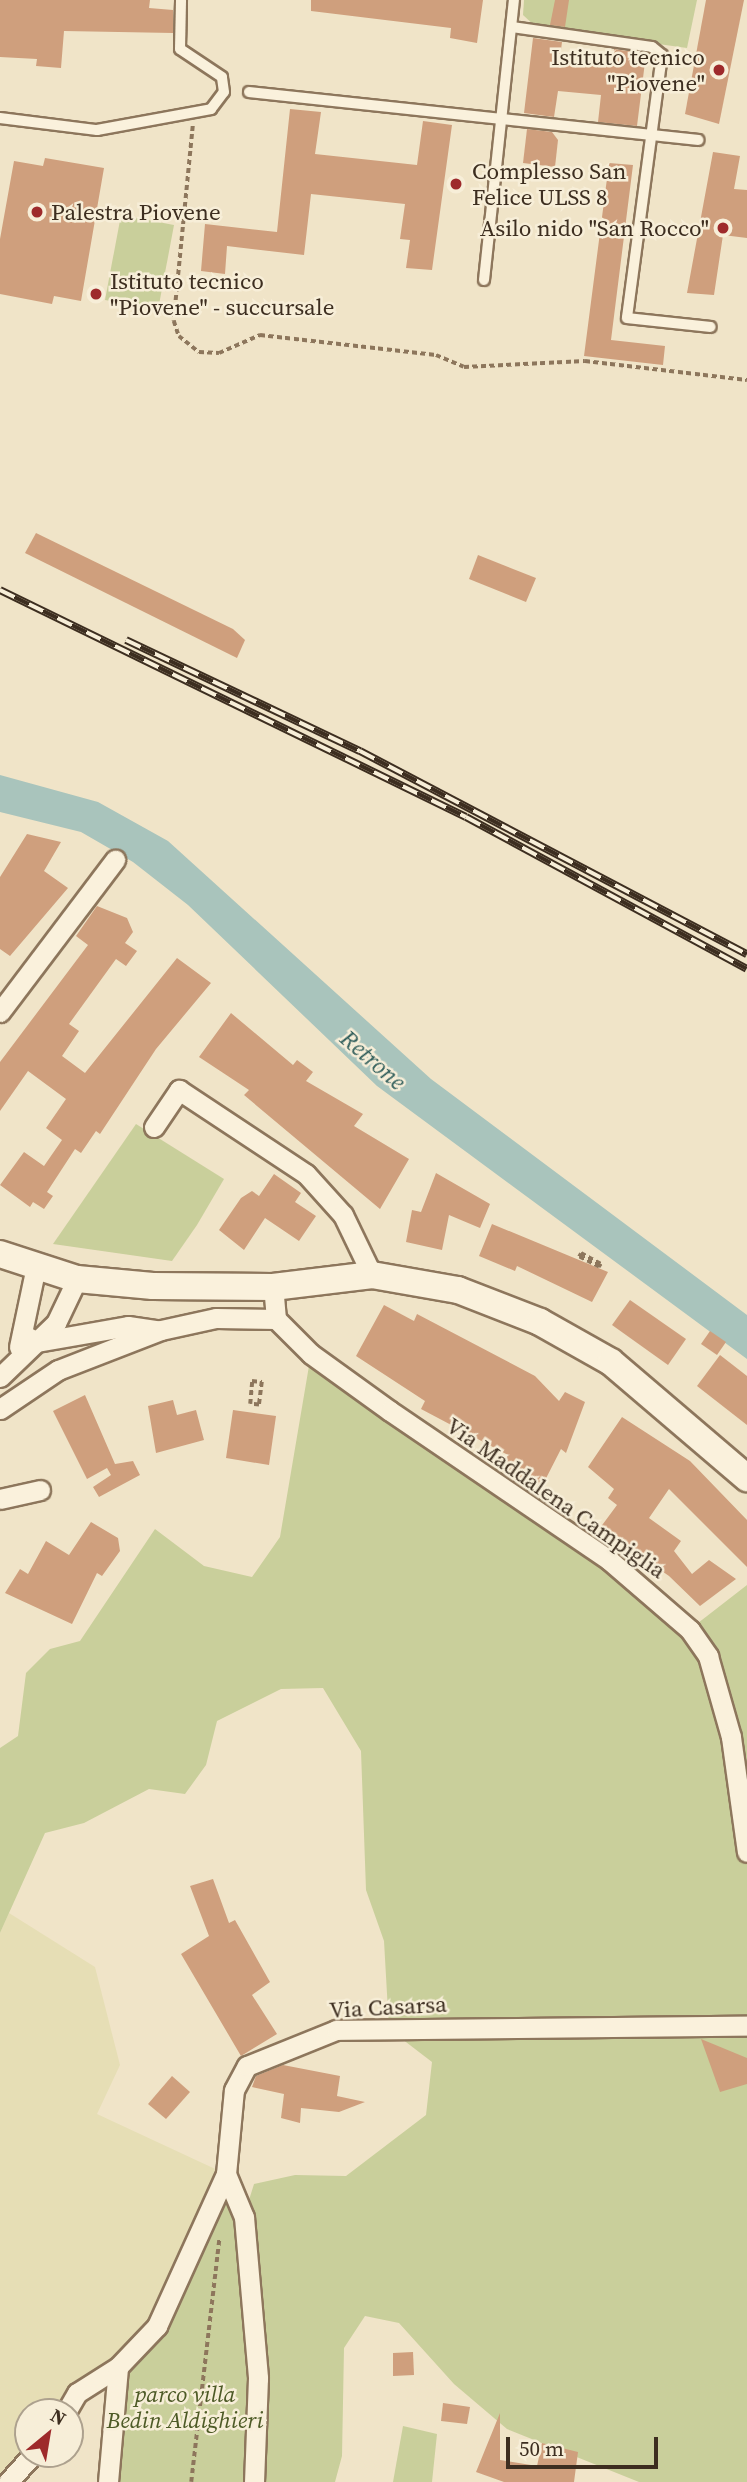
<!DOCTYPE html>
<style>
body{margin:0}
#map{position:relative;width:747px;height:2482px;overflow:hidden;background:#f0e4c8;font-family:"Source Serif 4",serif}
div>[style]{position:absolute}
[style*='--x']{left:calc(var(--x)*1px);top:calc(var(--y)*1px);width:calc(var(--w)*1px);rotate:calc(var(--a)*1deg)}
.farmland>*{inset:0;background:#e6deb5}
.green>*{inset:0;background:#c9cf9b}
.water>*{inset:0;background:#a9c4bc}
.building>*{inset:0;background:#cf9f7d}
.path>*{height:3.5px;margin-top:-1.75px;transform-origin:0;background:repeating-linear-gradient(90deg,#8d765c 0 5px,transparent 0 8.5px)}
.roads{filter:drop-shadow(2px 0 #8d765c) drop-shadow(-2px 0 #8d765c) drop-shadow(0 2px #8d765c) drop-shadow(0 -2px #8d765c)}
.lane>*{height:10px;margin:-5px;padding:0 5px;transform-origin:5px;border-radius:5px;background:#faf1dc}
.street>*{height:19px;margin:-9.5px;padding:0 9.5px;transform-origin:9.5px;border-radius:9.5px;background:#faf1dc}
.secondary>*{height:26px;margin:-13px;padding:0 13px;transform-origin:13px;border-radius:13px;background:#faf1dc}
.rail>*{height:8px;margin-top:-4px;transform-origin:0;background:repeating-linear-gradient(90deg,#f7eed8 0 16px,#3d2e20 0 32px);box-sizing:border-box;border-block:2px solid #3d2e20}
.dots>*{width:19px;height:19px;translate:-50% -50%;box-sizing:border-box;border:4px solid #f7eed8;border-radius:50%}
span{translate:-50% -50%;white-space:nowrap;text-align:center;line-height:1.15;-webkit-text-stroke:5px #f7eed8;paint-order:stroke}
.poi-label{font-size:23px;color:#3d2e20}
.right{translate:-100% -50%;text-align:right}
.left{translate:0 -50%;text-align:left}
.street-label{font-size:23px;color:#3d2e20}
.park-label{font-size:23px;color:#4d5a26;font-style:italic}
.water-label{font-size:24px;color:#2f5d5a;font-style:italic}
.north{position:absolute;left:14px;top:2398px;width:70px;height:70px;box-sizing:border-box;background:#f7eed8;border:2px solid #ada18e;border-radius:50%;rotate:30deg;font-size:19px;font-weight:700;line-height:28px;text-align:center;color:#3d2e20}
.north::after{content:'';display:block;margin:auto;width:24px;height:32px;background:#9e2a2b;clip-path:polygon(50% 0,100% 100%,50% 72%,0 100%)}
.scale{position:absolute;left:506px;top:2437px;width:152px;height:32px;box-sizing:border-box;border:4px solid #3d2e20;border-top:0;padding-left:9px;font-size:21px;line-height:24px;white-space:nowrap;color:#3d2e20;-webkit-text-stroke:5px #f7eed8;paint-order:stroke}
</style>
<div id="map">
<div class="farmland">
<div style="clip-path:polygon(9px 1913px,95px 1967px,120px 2065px,97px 2114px,226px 2174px,157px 2326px,66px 2412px,28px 2412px,28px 2454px,0 2482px,0 1933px)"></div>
</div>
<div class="green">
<div style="clip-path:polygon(524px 0,697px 0,687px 48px,536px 27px,523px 15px)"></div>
<div style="clip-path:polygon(121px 215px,174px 225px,158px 310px,105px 300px)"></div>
<div style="clip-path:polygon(136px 1124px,224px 1179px,197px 1225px,172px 1261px,53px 1244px)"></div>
<div style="clip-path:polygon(311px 1354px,689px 1630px,747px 1585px,747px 2482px,639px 2482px,507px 2429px,454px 2384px,399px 2323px,365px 2316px,344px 2348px,342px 2456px,335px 2482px,108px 2482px,118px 2367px,157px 2326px,226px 2174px,244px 2216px,254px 2184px,295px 2175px,346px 2176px,426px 2115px,432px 2062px,389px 2029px,384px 1941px,366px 1890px,361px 1751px,323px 1688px,281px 1689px,217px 1721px,206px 1765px,185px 1794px,149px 1789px,84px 1823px,45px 1833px,0 1933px,0 1748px,18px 1736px,26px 1673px,50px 1649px,80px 1641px,155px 1529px,204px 1566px,252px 1577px,280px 1537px)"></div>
<div style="clip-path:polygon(403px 2426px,437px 2434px,432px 2482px,393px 2482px)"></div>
</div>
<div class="water">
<div style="clip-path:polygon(0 775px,98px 802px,168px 841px,431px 1079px,747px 1315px,747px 1359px,377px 1086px,188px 905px,133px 862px,81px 832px,0 812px)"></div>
</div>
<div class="building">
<div style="clip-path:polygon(0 0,150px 0,149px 8px,173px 10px,173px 33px,64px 31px,61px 68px,36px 66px,37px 59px,0 57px)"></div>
<div style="clip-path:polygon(311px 0,483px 0,477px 43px,450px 38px,451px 28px,311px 11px)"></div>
<div style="clip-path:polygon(555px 0,569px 0,565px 27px,550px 25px)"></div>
<div style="clip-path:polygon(706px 0,744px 0,719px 124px,685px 114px)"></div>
<div style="clip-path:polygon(533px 38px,562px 42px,560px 58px,611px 66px,614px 49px,646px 54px,637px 126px,598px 122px,601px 95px,558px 91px,554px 117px,524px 113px)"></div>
<div style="clip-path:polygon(290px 109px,321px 112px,315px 154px,417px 165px,423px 121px,452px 125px,432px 270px,406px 268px,410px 240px,400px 239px,405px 204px,311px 194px,304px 255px,227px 246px,225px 274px,201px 271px,205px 224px,277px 232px)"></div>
<div style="clip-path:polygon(527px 129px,552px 132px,558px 140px,555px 167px,523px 163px)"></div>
<div style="clip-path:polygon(713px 152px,740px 156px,734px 189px,747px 190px,747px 238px,723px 235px,714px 295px,687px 293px)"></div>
<div style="clip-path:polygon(45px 158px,104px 168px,81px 301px,54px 296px,52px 304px,0 294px,0 239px,14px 161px,43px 166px)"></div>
<div style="clip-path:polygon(609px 163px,633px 165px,611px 340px,665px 346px,663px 365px,584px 356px)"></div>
<div style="clip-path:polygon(36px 533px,233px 629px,245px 640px,237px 658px,25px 553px)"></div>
<div style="clip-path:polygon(478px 555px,536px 578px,526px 602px,469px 579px)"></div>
<div style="clip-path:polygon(27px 834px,61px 842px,44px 871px,68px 888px,10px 956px,0 949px,0 877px)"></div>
<div style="clip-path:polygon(97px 906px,127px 918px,133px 932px,125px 943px,137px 951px,126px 966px,116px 959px,69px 1024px,79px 1031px,62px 1056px,85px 1073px,177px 958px,211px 983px,156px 1049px,100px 1134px,96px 1131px,81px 1153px,75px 1149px,47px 1192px,53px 1196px,44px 1209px,33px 1202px,30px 1207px,0 1185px,24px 1152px,44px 1166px,62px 1140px,46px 1128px,66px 1099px,28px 1071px,0 1111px,0 1062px,88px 945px,76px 936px)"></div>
<div style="clip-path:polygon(231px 1013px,293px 1065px,297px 1060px,313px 1072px,306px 1081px,363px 1114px,354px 1126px,409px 1159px,380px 1209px,244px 1095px,249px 1090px,199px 1057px)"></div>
<div style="clip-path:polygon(436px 1173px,490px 1204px,480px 1228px,449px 1215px,442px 1250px,406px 1242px,412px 1210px,421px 1212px)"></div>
<div style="clip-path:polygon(274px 1174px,301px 1193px,295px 1202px,316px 1216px,299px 1241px,265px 1218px,244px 1250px,219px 1230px,241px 1198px,252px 1191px,259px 1196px)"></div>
<div style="clip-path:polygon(492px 1224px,608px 1272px,592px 1302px,517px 1266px,515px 1271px,479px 1256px)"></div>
<div style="clip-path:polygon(630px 1300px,686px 1339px,668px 1365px,612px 1325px)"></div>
<div style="clip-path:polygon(384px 1305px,414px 1321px,417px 1314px,535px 1376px,559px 1401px,565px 1392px,585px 1402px,566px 1453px,561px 1449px,538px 1494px,499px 1469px,508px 1455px,421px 1409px,425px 1401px,356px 1356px)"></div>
<div style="clip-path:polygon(710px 1331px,726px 1342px,717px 1355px,701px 1344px)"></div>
<div style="clip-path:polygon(720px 1355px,747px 1376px,747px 1425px,697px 1386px)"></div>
<div style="clip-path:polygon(85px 1395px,115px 1464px,133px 1461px,140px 1475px,99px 1497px,93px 1487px,111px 1475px,107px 1468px,87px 1479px,53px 1411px)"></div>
<div style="clip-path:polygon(173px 1400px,177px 1415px,196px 1410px,204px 1440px,156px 1453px,148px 1406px)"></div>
<div style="clip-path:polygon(233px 1410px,276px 1416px,269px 1465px,226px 1458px)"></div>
<div style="clip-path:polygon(622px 1417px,690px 1461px,747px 1520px,747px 1567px,669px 1489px,649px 1518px,681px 1541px,674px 1551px,692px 1574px,709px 1560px,736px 1579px,700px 1606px,669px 1576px,600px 1528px,617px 1505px,608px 1498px,614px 1489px,588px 1467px)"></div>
<div style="clip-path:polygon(91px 1522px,118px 1538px,120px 1551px,102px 1576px,97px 1573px,72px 1624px,5px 1593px,20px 1569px,28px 1574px,46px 1541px,69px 1555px)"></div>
<div style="clip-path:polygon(213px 1879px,229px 1923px,235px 1920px,270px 1982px,252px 1995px,277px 2034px,241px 2056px,181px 1954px,209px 1936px,190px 1886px)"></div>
<div style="clip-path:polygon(701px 2039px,747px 2058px,747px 2084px,720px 2092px)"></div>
<div style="clip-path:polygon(283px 2065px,340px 2076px,337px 2096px,365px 2102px,339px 2112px,301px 2108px,300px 2123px,281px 2118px,284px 2094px,252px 2087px,256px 2076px)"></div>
<div style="clip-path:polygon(172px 2076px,190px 2092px,166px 2119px,148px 2104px)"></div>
<div style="clip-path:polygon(413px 2352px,414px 2375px,393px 2376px,393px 2353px)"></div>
<div style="clip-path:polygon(443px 2403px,470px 2407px,467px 2424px,441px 2421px)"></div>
<div style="clip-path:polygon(500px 2413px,500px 2460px,537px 2466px,542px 2443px,578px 2452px,574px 2482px,504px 2482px,476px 2472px)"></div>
</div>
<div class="path">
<div style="--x:193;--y:126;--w:196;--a:95.6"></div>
<div style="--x:174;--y:321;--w:16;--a:72"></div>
<div style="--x:179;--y:336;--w:26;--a:39"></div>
<div style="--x:199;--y:352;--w:20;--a:3"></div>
<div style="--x:219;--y:353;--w:45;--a:-23.7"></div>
<div style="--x:260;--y:335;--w:177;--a:6.5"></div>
<div style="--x:436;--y:355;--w:30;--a:23"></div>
<div style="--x:464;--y:367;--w:121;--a:-2.8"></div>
<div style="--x:585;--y:361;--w:163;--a:6.7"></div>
<div style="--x:581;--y:1253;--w:23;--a:29"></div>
<div style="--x:601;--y:1264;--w:4;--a:124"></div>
<div style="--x:599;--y:1267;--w:22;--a:-153"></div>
<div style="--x:579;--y:1257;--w:4;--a:-63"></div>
<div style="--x:252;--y:1381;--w:10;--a:6"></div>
<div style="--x:262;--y:1382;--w:23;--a:97"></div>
<div style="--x:259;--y:1405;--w:9;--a:-174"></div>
<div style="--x:250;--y:1404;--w:23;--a:-85"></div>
<div style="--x:191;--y:2482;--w:245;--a:-83.4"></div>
</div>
<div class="roads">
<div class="lane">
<div style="--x:512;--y:27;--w:141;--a:8.1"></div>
<div style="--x:652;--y:47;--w:13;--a:39"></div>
<div style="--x:662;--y:55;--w:265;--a:97.6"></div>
<div style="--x:627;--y:318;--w:84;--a:6.1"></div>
<div style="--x:249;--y:92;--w:452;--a:6.1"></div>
<div style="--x:0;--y:118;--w:98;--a:7.1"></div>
<div style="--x:97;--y:130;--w:116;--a:-10.4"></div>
<div style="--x:211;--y:109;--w:21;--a:-53"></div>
<div style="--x:224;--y:92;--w:15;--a:-98"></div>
<div style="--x:222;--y:77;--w:50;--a:-146.3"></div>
<div style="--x:180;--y:49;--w:49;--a:-88.8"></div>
<div style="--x:484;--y:280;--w:282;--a:-83.9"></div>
</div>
<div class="street">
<div style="--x:0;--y:1012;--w:191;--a:-52.9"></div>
<div style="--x:154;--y:1127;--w:45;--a:-56"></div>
<div style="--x:179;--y:1090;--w:152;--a:33.5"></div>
<div style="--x:306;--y:1174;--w:55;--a:47.9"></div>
<div style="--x:343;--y:1215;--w:67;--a:64.2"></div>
<div style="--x:276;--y:1319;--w:49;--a:45"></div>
<div style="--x:311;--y:1354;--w:97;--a:35.8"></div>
<div style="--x:390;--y:1411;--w:265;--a:34.2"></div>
<div style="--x:609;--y:1560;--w:107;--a:40.8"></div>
<div style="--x:690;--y:1630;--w:32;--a:55"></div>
<div style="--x:708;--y:1656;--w:84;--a:74.1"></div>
<div style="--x:731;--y:1737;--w:116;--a:82.1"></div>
<div style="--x:22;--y:1334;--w:17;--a:28"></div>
<div style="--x:37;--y:1342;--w:92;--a:-10"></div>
<div style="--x:128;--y:1326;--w:29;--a:8"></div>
<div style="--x:19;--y:1347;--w:83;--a:-78.1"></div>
<div style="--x:0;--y:1377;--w:78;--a:-44"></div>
<div style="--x:56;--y:1323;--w:49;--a:-64.5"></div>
<div style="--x:0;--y:1409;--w:70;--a:-33.9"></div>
<div style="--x:58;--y:1370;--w:110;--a:-21.2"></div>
<div style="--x:161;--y:1330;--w:56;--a:-12.3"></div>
<div style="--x:216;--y:1318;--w:60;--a:1"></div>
<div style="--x:276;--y:1319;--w:32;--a:-95"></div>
<div style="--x:0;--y:1499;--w:41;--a:-12.7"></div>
<div style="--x:226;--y:2174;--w:47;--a:67.3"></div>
<div style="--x:244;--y:2217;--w:162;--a:85"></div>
<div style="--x:258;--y:2378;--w:104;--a:92.2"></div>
<div style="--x:66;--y:2412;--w:22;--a:-60"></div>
<div style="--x:77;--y:2393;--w:49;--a:-32.4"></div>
<div style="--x:8;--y:2482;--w:38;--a:-48"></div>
<div style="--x:108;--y:2482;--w:115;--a:-85"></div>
<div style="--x:118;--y:2367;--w:57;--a:-46.4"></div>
<div style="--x:157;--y:2326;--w:167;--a:-65.6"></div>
<div style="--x:226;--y:2174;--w:84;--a:-84.6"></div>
<div style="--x:234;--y:2090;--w:27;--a:-62"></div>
<div style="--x:247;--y:2066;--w:96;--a:-22"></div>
<div style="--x:336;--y:2030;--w:411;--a:-0.6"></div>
</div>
<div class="secondary">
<div style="--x:0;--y:1254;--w:81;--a:18"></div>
<div style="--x:77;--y:1279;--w:76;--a:5.3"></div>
<div style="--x:153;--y:1286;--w:120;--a:0.5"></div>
<div style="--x:273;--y:1287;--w:100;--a:-6.9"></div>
<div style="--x:372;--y:1275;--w:87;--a:9.9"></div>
<div style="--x:458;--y:1290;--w:88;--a:21.3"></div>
<div style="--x:540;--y:1322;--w:81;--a:29.4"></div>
<div style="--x:611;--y:1362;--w:179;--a:40.5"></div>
</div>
</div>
<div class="rail">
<div style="--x:0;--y:590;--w:518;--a:25.97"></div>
<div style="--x:466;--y:817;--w:319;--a:28.4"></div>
<div style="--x:126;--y:640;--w:259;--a:25.4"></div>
<div style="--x:360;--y:751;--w:437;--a:27.7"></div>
</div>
<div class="dots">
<div style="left:719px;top:70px;background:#9e2a2b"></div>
<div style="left:456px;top:184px;background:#9e2a2b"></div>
<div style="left:37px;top:212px;background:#9e2a2b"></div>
<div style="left:723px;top:228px;background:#9e2a2b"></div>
<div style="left:96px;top:294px;background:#9e2a2b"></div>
</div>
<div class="poi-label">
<span class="right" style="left:705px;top:70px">Istituto tecnico<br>"Piovene"</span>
<span class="left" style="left:472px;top:184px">Complesso San<br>Felice ULSS 8</span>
<span class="left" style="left:51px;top:212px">Palestra Piovene</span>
<span class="right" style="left:709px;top:228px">Asilo nido "San Rocco"</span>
<span class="left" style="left:110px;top:294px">Istituto tecnico<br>"Piovene" - succursale</span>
</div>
<div class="street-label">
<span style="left:556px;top:1498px;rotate:35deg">Via Maddalena Campiglia</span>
<span style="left:388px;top:2007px;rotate:-3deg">Via Casarsa</span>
</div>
<div class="park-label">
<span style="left:185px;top:2407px">parco villa<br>Bedin Aldighieri</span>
</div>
<div class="water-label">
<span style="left:373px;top:1060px;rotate:41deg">Retrone</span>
</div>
<div class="north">N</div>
<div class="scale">50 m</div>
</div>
